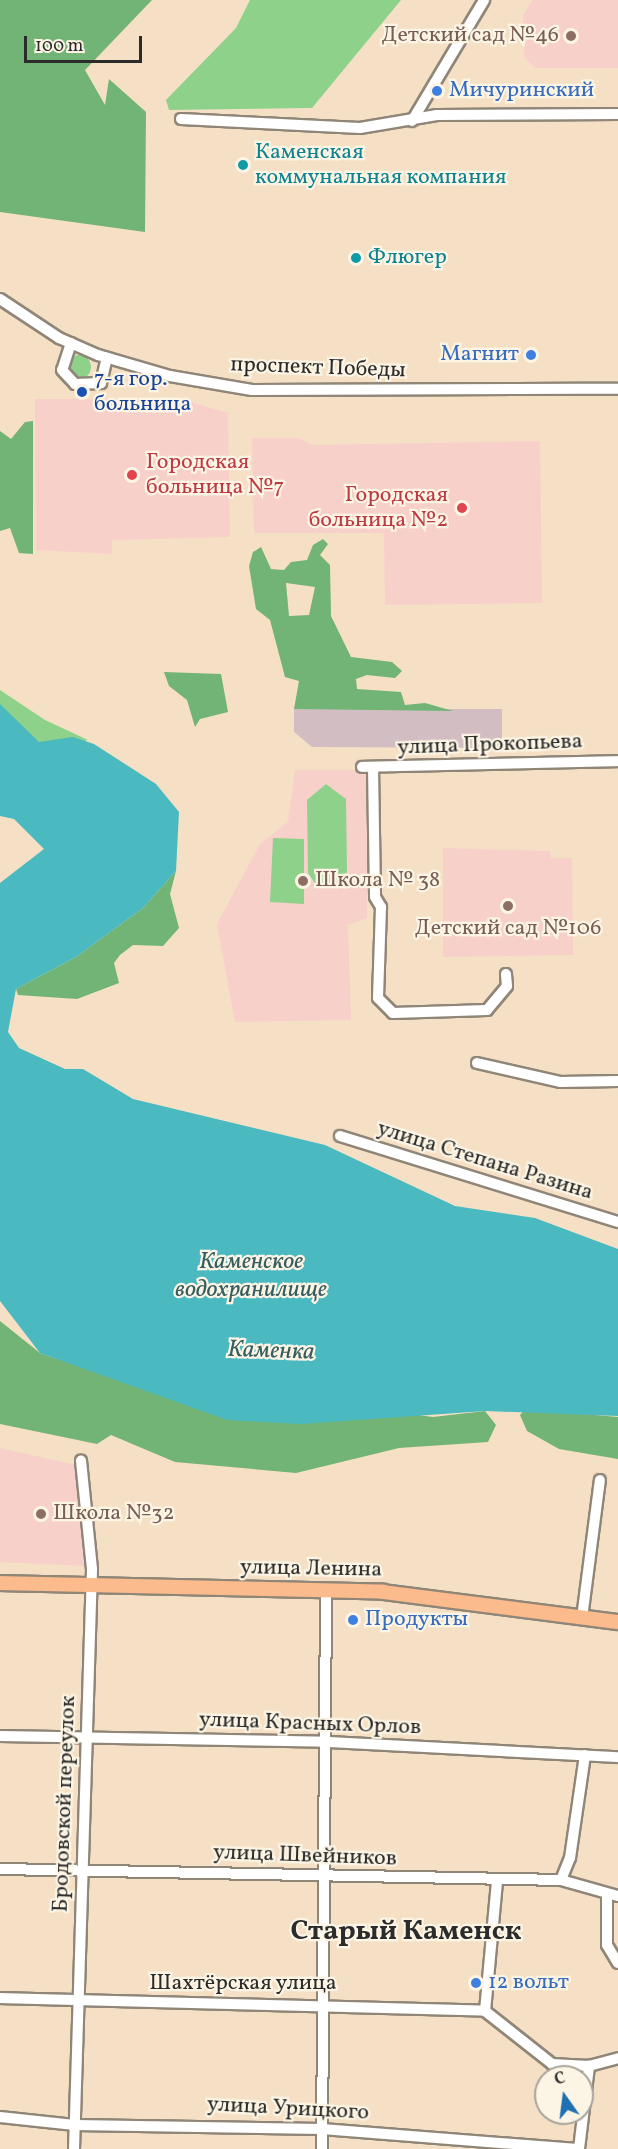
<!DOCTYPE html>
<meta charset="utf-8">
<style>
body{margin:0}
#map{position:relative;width:618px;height:2149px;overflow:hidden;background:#f5e0c5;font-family:Vollkorn,serif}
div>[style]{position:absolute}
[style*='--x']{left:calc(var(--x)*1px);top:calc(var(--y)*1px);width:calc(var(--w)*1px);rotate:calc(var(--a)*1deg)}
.built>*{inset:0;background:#f7d0ca}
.industrial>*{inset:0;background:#d2bec2}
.green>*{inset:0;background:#8dd18a}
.round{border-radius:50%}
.forest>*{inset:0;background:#72b376}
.water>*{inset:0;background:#4ab9c0}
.roads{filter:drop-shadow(2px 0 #908678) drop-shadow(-2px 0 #908678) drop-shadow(0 2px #908678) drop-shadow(0 -2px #908678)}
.minor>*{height:10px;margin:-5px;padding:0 5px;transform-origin:5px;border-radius:5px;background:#fff}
.major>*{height:14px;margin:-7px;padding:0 7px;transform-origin:7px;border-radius:7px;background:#fbbb8c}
.dots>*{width:16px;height:16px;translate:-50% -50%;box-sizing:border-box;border:3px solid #fcf5e5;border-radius:50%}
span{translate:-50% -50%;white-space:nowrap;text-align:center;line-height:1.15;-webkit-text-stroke:4.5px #fcf5e5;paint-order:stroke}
.education-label{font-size:22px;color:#785e54}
.right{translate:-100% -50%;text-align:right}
.left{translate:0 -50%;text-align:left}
.shop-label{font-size:22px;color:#366cbe}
.culture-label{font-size:22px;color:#0d838f}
.street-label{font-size:22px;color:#2b2b2b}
.transit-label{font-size:22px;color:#164399}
.health-label{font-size:22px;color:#be3a42}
.water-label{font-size:24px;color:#365d5f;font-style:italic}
.district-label{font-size:28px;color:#2b2b2b;font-weight:700}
.north{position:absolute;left:534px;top:2065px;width:60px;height:60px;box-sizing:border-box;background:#fcf5e5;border:2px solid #a8a49b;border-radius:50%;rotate:346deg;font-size:16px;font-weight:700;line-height:24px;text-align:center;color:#2b2b2b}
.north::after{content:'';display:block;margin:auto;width:21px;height:27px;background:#1f6fb2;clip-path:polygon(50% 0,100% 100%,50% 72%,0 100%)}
.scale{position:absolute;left:24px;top:36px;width:118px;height:27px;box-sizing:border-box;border:3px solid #2b2b2b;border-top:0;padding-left:8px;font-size:18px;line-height:21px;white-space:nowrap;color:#2b2b2b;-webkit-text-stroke:4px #fcf5e5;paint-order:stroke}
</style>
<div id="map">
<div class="built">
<div style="clip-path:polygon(533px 0,618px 0,618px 68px,535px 68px,524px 57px,523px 15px)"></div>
<div style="clip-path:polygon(35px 399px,181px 399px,228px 413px,230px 537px,112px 540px,112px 554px,36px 550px)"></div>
<div style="clip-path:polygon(252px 438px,298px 438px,312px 445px,540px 441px,542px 603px,385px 605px,384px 533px,254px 533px)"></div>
<div style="clip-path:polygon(295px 770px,368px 770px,367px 918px,348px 925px,351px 1020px,235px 1022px,217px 924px,260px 844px,288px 822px)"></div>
<div style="clip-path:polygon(443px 848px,550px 851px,551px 858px,572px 858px,573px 955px,443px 957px)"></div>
<div style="clip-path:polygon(0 1448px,77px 1465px,87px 1566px,0 1562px)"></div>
</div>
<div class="industrial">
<div style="clip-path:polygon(294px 709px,502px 709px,502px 748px,312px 747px,294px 732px)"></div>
</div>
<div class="green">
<div style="clip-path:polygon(250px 0,401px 0,312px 108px,169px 110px,166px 100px,236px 28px)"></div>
<div class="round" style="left:67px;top:355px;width:24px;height:24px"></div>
<div style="clip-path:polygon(0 690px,45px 720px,88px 740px,46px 753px,0 709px)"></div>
<div style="clip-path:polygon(326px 784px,346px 799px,347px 872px,327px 887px,317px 886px,308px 873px,307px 800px)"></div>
<div style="clip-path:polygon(273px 838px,304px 839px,304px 904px,270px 902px)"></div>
</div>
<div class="forest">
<div style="clip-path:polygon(0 0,152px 0,85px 70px,105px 105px,109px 79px,146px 112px,145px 232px,0 212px)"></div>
<div style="clip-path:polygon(33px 421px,33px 554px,19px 553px,10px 528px,0 531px,0 431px,11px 439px,25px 422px)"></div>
<div style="clip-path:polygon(evenodd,323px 539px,328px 544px,320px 555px,330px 565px,331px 616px,351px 657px,392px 662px,402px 671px,395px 678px,367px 675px,356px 679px,357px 689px,401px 692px,405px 705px,425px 703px,453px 711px,294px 709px,299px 681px,285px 677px,270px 620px,256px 609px,249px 566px,253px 552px,261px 547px,271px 569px,284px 570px,291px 562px,307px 560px,313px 545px,323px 539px,286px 583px,315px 587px,309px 615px,289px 616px,286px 583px)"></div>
<div style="clip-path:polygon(164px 672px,221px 674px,228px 712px,200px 719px,195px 727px,187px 700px,169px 686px)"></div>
<div style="clip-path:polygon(176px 871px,170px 894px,179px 928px,163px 946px,133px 945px,120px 955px,114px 963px,119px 983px,77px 999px,18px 995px,16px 989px,76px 957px,143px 908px)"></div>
<div style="clip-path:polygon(0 1321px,40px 1353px,95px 1372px,433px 1417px,485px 1411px,496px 1425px,488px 1442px,399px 1448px,296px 1473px,175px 1462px,111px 1435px,97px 1444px,0 1424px)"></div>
<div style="clip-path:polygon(525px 1409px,618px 1417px,618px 1459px,559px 1449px,527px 1431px,520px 1415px)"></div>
</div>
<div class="water">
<div style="clip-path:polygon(0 704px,39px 742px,73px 737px,94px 744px,156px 784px,179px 812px,176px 871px,143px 908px,76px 957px,16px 989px,8px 1032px,19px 1048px,65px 1069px,83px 1069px,133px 1099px,325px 1145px,455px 1206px,535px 1218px,618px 1249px,618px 1416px,485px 1411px,301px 1424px,227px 1420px,40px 1353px,0 1301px,0 883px,44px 849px,14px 819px,0 816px)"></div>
</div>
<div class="roads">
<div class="minor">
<div style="--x:181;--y:119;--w:179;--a:2.9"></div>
<div style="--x:360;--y:128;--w:78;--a:-9.6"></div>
<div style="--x:437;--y:115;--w:181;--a:-0.3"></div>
<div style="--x:412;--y:121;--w:141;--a:-59.2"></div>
<div style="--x:0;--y:299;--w:71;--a:33.5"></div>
<div style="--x:59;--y:338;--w:43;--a:23.6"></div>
<div style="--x:98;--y:355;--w:75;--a:16.3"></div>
<div style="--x:170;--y:376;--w:83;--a:9.7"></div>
<div style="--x:252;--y:390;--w:366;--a:-0.2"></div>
<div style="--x:71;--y:343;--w:28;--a:108"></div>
<div style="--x:62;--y:370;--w:19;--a:47"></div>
<div style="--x:75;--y:384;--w:26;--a:-2"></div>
<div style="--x:101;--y:383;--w:26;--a:-77"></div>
<div style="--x:362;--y:767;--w:256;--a:-1.3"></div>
<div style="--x:373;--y:767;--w:130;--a:89.1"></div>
<div style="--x:375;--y:897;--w:12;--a:59"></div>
<div style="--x:381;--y:907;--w:91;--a:91.9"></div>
<div style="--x:378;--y:998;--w:21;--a:45"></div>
<div style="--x:393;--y:1013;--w:94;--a:-1.8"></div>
<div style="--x:487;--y:1010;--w:31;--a:-50"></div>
<div style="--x:507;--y:986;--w:12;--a:-95"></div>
<div style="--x:477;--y:1063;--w:85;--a:12.9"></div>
<div style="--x:560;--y:1082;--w:58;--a:-1"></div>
<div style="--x:340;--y:1136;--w:291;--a:17.2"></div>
<div style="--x:582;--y:1618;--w:139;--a:-82.6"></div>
<div style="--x:0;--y:1736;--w:329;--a:1"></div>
<div style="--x:329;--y:1742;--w:289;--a:3"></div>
<div style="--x:0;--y:1869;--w:561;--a:1.12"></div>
<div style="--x:561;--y:1880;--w:59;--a:15.7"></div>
<div style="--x:561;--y:1880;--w:24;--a:-68"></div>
<div style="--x:570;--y:1858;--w:104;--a:-81.7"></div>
<div style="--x:607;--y:1895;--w:50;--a:90"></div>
<div style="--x:607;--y:1945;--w:21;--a:59"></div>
<div style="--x:0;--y:1998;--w:485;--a:1.5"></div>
<div style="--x:485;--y:2011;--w:85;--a:38.3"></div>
<div style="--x:552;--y:2064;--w:37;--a:3"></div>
<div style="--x:589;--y:2066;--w:30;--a:-15"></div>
<div style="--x:485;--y:2011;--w:130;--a:-84.7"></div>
<div style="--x:0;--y:2117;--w:75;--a:6.1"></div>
<div style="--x:75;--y:2125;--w:247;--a:0.9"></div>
<div style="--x:322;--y:2129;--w:253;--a:4.5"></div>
<div style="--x:74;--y:2149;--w:580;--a:-88.22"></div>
<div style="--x:92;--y:1569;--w:109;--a:-95.8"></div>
<div style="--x:322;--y:2149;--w:558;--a:-89.59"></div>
<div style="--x:579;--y:2149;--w:84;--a:-83.1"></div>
</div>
<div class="major">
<div style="--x:0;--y:1583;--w:383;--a:1.3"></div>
<div style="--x:383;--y:1592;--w:237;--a:7.3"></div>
</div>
</div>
<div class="dots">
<div style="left:571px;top:36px;background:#8d6e63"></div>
<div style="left:437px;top:91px;background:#3f7fe0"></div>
<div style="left:243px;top:165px;background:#0f9aa8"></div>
<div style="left:356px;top:258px;background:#0f9aa8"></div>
<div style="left:531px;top:355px;background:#3f7fe0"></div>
<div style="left:82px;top:392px;background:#1a4fb4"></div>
<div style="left:132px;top:475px;background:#e0444e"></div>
<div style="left:462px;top:508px;background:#e0444e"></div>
<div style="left:303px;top:881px;background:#8d6e63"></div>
<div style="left:508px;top:906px;background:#8d6e63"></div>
<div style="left:41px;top:1514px;background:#8d6e63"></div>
<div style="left:353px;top:1620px;background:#3f7fe0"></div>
<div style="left:476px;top:1983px;background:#3f7fe0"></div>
</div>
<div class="education-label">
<span class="right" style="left:559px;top:36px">Детский сад №46</span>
<span class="left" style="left:315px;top:881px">Школа № 38</span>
<span style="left:508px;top:929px">Детский сад №106</span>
<span class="left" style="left:53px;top:1514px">Школа №32</span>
</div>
<div class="shop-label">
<span class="left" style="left:449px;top:91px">Мичуринский</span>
<span class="right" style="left:519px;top:355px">Магнит</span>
<span class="left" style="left:365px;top:1620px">Продукты</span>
<span class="left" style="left:488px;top:1983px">12 вольт</span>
</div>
<div class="culture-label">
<span class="left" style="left:255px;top:165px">Каменская<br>коммунальная компания</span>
<span class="left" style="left:368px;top:258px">Флюгер</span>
</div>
<div class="street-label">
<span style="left:318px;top:368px;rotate:2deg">проспект Победы</span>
<span style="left:490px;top:745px;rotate:-2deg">улица Прокопьева</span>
<span style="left:485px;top:1161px;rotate:17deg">улица Степана Разина</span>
<span style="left:311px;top:1569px;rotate:1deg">улица Ленина</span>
<span style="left:310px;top:1724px;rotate:2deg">улица Красных Орлов</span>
<span style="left:65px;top:1804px;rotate:-88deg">Бродовской переулок</span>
<span style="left:305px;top:1856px;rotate:2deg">улица Швейников</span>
<span style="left:243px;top:1984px">Шахтёрская улица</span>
<span style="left:288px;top:2109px;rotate:3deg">улица Урицкого</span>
</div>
<div class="transit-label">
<span class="left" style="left:94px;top:392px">7-я гор.<br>больница</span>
</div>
<div class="health-label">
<span class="left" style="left:146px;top:475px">Городская<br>больница №7</span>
<span class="right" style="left:448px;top:508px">Городская<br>больница №2</span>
</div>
<div class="water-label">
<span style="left:251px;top:1277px">Каменское<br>водохранилище</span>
<span style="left:271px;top:1352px;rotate:2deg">Каменка</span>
</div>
<div class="district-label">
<span style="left:406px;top:1932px">Старый Каменск</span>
</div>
<div class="north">С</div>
<div class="scale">100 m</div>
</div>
